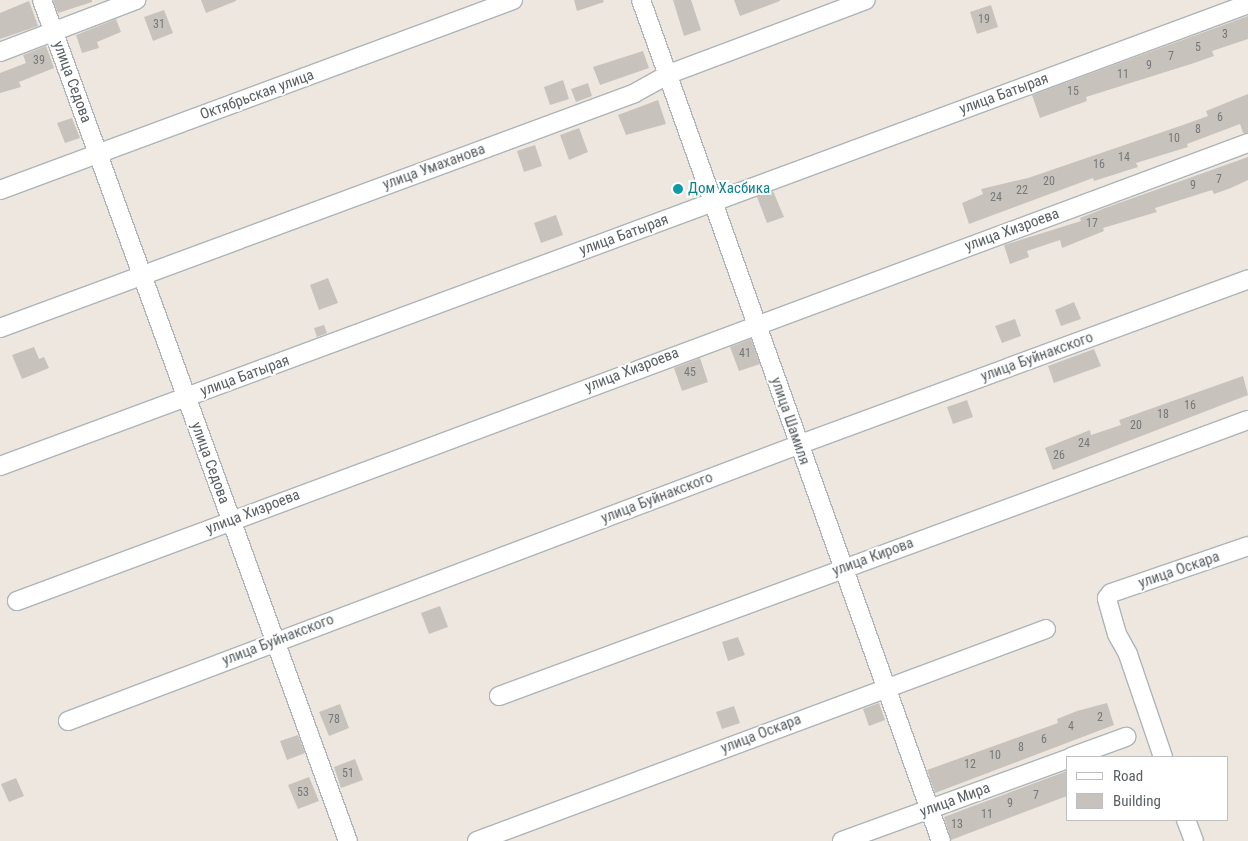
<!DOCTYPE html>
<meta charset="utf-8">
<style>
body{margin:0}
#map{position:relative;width:1248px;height:841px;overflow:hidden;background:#ede7e0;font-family:"Roboto Condensed",sans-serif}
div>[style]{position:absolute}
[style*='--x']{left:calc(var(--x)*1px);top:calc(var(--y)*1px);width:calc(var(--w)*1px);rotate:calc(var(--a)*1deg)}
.building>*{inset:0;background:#c8c2bd}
.roads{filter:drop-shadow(1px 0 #aeb4b7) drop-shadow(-1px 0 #aeb4b7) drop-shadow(0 1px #aeb4b7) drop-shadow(0 -1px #aeb4b7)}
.minor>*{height:18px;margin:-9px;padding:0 9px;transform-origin:9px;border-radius:9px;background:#fff}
.dots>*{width:14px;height:14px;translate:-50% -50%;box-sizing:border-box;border:2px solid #fff;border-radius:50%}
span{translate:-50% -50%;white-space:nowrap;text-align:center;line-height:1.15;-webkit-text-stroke:4px #fff;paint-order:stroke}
.number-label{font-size:12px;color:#757879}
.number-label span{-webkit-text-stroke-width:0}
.street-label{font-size:15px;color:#595f62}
.culture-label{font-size:15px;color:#0d838f}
.left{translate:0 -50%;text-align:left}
.legend{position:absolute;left:1066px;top:756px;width:162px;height:65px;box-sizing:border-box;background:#fff;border:1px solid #bdbfc0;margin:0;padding:6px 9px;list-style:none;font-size:15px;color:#595f62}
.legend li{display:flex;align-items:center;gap:10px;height:25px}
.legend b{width:25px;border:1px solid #bdbfc0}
</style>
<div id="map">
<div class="building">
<div style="clip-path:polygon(53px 0,92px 0,92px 2px,58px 13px)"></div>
<div style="clip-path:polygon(201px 0,236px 0,236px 1px,206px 13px)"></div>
<div style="clip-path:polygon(574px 0,603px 0,604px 2px,577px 11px)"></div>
<div style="clip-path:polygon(673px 0,691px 0,701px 30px,684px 36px)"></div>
<div style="clip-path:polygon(734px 0,780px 0,780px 1px,740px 16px)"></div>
<div style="clip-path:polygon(29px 1px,38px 26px,0 39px,0 13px)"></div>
<div style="clip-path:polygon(991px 5px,998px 27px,977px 34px,970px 12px)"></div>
<div style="clip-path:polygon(164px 10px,173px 33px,153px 41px,144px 17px)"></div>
<div style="clip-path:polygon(1248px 16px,1248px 39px,1212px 51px,1214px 56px,1191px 64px,1086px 97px,1087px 101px,1040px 118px,1032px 95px)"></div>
<div style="clip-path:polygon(116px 19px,121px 32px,97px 42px,99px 48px,82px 53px,76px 35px)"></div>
<div style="clip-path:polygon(46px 46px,54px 68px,19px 82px,21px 87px,0 93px,0 73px,26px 63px,23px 55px)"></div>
<div style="clip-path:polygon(643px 51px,649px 68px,600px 85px,593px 67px)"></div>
<div style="clip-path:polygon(563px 80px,569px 99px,550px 105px,544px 87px)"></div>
<div style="clip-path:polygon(588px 83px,592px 96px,576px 102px,571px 89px)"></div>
<div style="clip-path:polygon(1248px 94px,1248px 133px,1243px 133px,1240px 124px,1187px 144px,1188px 147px,1136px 163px,1138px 167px,1094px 181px,1093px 178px,969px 224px,962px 203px,983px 194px,981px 189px,1028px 178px,1180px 126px,1208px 116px,1206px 111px)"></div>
<div style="clip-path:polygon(658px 100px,666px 124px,626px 135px,618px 115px)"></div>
<div style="clip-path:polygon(72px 118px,80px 138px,65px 143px,57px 123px)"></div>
<div style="clip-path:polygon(579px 128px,588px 152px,569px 160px,560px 135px)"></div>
<div style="clip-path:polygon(535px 145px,542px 166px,524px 172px,517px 151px)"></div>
<div style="clip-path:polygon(1248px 157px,1248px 180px,1231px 188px,1214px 194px,1212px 190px,1155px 208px,1157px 212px,1103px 228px,1104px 231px,1062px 248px,1060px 240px,1027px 251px,1029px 257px,1010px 264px,1004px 245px,1081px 221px,1080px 218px,1105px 208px)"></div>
<div style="clip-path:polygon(773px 191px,784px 217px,767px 223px,757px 197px)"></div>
<div style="clip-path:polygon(556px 215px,563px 235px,541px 243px,534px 223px)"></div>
<div style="clip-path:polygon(328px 278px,338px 303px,319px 310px,310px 285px)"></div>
<div style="clip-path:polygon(1074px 302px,1081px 319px,1061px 326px,1055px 310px)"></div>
<div style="clip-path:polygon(1015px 319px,1021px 336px,1002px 343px,995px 326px)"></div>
<div style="clip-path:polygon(324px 325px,327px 333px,317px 337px,314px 328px)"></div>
<div style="clip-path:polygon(751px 339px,760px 364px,739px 371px,730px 347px)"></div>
<div style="clip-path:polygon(34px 347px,39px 359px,44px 357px,49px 368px,22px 379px,12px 355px)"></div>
<div style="clip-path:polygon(1094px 349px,1101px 366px,1054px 383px,1048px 366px)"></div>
<div style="clip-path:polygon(700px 358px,708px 382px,682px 391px,674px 368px)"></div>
<div style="clip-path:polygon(1243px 376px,1248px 395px,1053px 470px,1045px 448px,1090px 430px,1091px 435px,1121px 425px,1119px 420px)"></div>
<div style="clip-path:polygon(967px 400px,973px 417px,953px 424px,947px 407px)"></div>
<div style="clip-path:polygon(440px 606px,448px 627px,429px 634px,421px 613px)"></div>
<div style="clip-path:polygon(738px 637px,745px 655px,728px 661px,722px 642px)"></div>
<div style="clip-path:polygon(879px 703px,885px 720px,869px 726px,863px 709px)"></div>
<div style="clip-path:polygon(1107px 703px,1114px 725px,935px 793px,927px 770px,1058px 723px,1057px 719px,1077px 711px)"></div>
<div style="clip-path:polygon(340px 704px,349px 728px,329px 736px,319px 712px)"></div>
<div style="clip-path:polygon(734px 706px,740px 723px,722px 729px,716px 712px)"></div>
<div style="clip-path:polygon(298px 735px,305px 753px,287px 760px,280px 741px)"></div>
<div style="clip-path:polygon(355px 759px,363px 780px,341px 788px,334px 767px)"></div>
<div style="clip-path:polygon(1067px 771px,1067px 796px,951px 840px,944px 817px)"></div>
<div style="clip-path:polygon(309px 777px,319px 801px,298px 809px,288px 785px)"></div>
<div style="clip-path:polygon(16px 778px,24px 796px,9px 802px,1px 784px)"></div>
</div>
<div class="roads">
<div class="minor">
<div style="--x:42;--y:0;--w:895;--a:70.01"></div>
<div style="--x:641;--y:0;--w:893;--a:70.37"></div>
<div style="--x:0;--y:52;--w:146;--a:-20.9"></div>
<div style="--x:0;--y:190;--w:547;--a:-20.32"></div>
<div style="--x:0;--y:328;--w:675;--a:-20.29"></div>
<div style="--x:633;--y:94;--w:41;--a:-29.1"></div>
<div style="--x:669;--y:74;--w:210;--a:-20.6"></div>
<div style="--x:0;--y:466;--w:1331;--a:-20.31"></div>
<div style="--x:17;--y:601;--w:1313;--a:-20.41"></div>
<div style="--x:499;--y:696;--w:798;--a:-20.23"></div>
<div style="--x:68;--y:721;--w:780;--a:-20.71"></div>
<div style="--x:798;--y:445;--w:480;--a:-20.2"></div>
<div style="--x:1071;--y:757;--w:59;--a:-20"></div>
<div style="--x:1163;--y:757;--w:109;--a:-108.8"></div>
<div style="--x:1128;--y:654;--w:23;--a:-119"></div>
<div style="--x:1117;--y:634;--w:37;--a:-106"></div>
<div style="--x:1107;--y:598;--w:6;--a:-51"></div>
<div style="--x:1111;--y:593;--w:145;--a:-18.9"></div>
<div style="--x:1186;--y:820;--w:22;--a:69"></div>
<div style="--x:477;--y:841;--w:607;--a:-20.43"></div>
<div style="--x:842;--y:841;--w:239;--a:-20"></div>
</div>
</div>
<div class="dots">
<div style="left:678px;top:189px;background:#0f9aa8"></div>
</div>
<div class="number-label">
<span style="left:984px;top:20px">19</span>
<span style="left:159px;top:25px">31</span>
<span style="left:1225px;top:35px">3</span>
<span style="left:1198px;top:48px">5</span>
<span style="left:1171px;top:57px">7</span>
<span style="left:39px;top:61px">39</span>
<span style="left:1149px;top:66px">9</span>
<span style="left:1123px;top:75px">11</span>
<span style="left:1073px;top:92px">15</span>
<span style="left:1220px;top:118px">6</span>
<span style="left:1198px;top:130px">8</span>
<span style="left:1174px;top:139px">10</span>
<span style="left:1124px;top:158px">14</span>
<span style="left:1099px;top:165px">16</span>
<span style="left:1219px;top:180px">7</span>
<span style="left:1049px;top:182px">20</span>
<span style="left:1193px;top:186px">9</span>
<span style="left:1022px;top:191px">22</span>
<span style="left:996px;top:198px">24</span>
<span style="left:1092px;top:224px">17</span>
<span style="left:745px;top:354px">41</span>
<span style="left:690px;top:373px">45</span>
<span style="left:1190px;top:406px">16</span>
<span style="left:1163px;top:415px">18</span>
<span style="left:1136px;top:426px">20</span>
<span style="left:1084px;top:444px">24</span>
<span style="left:1059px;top:456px">26</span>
<span style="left:1100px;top:718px">2</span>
<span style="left:334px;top:720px">78</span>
<span style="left:1071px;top:727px">4</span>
<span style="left:1044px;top:740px">6</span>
<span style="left:1021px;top:748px">8</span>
<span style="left:995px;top:756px">10</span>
<span style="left:970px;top:765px">12</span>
<span style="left:348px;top:774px">51</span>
<span style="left:303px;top:793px">53</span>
<span style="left:1036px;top:796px">7</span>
<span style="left:1010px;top:804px">9</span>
<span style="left:987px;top:815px">11</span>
<span style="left:957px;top:825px">13</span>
</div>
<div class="street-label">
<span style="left:72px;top:82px;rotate:70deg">улица Седова</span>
<span style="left:1004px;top:94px;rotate:-20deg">улица Батырая</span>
<span style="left:257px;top:95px;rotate:-20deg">Октябрьская улица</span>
<span style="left:434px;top:167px;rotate:-20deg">улица Умаханова</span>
<span style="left:1012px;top:230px;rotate:-20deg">улица Хизроева</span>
<span style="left:624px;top:235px;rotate:-20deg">улица Батырая</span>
<span style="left:1037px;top:357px;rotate:-20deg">улица Буйнакского</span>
<span style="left:632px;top:370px;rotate:-21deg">улица Хизроева</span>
<span style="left:245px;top:376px;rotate:-20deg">улица Батырая</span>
<span style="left:790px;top:421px;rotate:71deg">улица Шамиля</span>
<span style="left:210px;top:463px;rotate:70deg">улица Седова</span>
<span style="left:657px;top:498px;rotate:-21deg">улица Буйнакского</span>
<span style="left:253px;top:512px;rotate:-21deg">улица Хизроева</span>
<span style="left:873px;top:557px;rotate:-20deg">улица Кирова</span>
<span style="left:1179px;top:570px;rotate:-19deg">улица Оскара</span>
<span style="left:278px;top:640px;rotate:-21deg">улица Буйнакского</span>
<span style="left:761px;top:734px;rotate:-21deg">улица Оскара</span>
<span style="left:955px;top:800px;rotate:-20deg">улица Мира</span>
</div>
<div class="culture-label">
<span class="left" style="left:688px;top:189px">Дом Хасбика</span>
</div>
<ul class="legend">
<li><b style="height:6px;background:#fff"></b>Road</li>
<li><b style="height:14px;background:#c8c2bd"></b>Building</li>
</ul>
</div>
